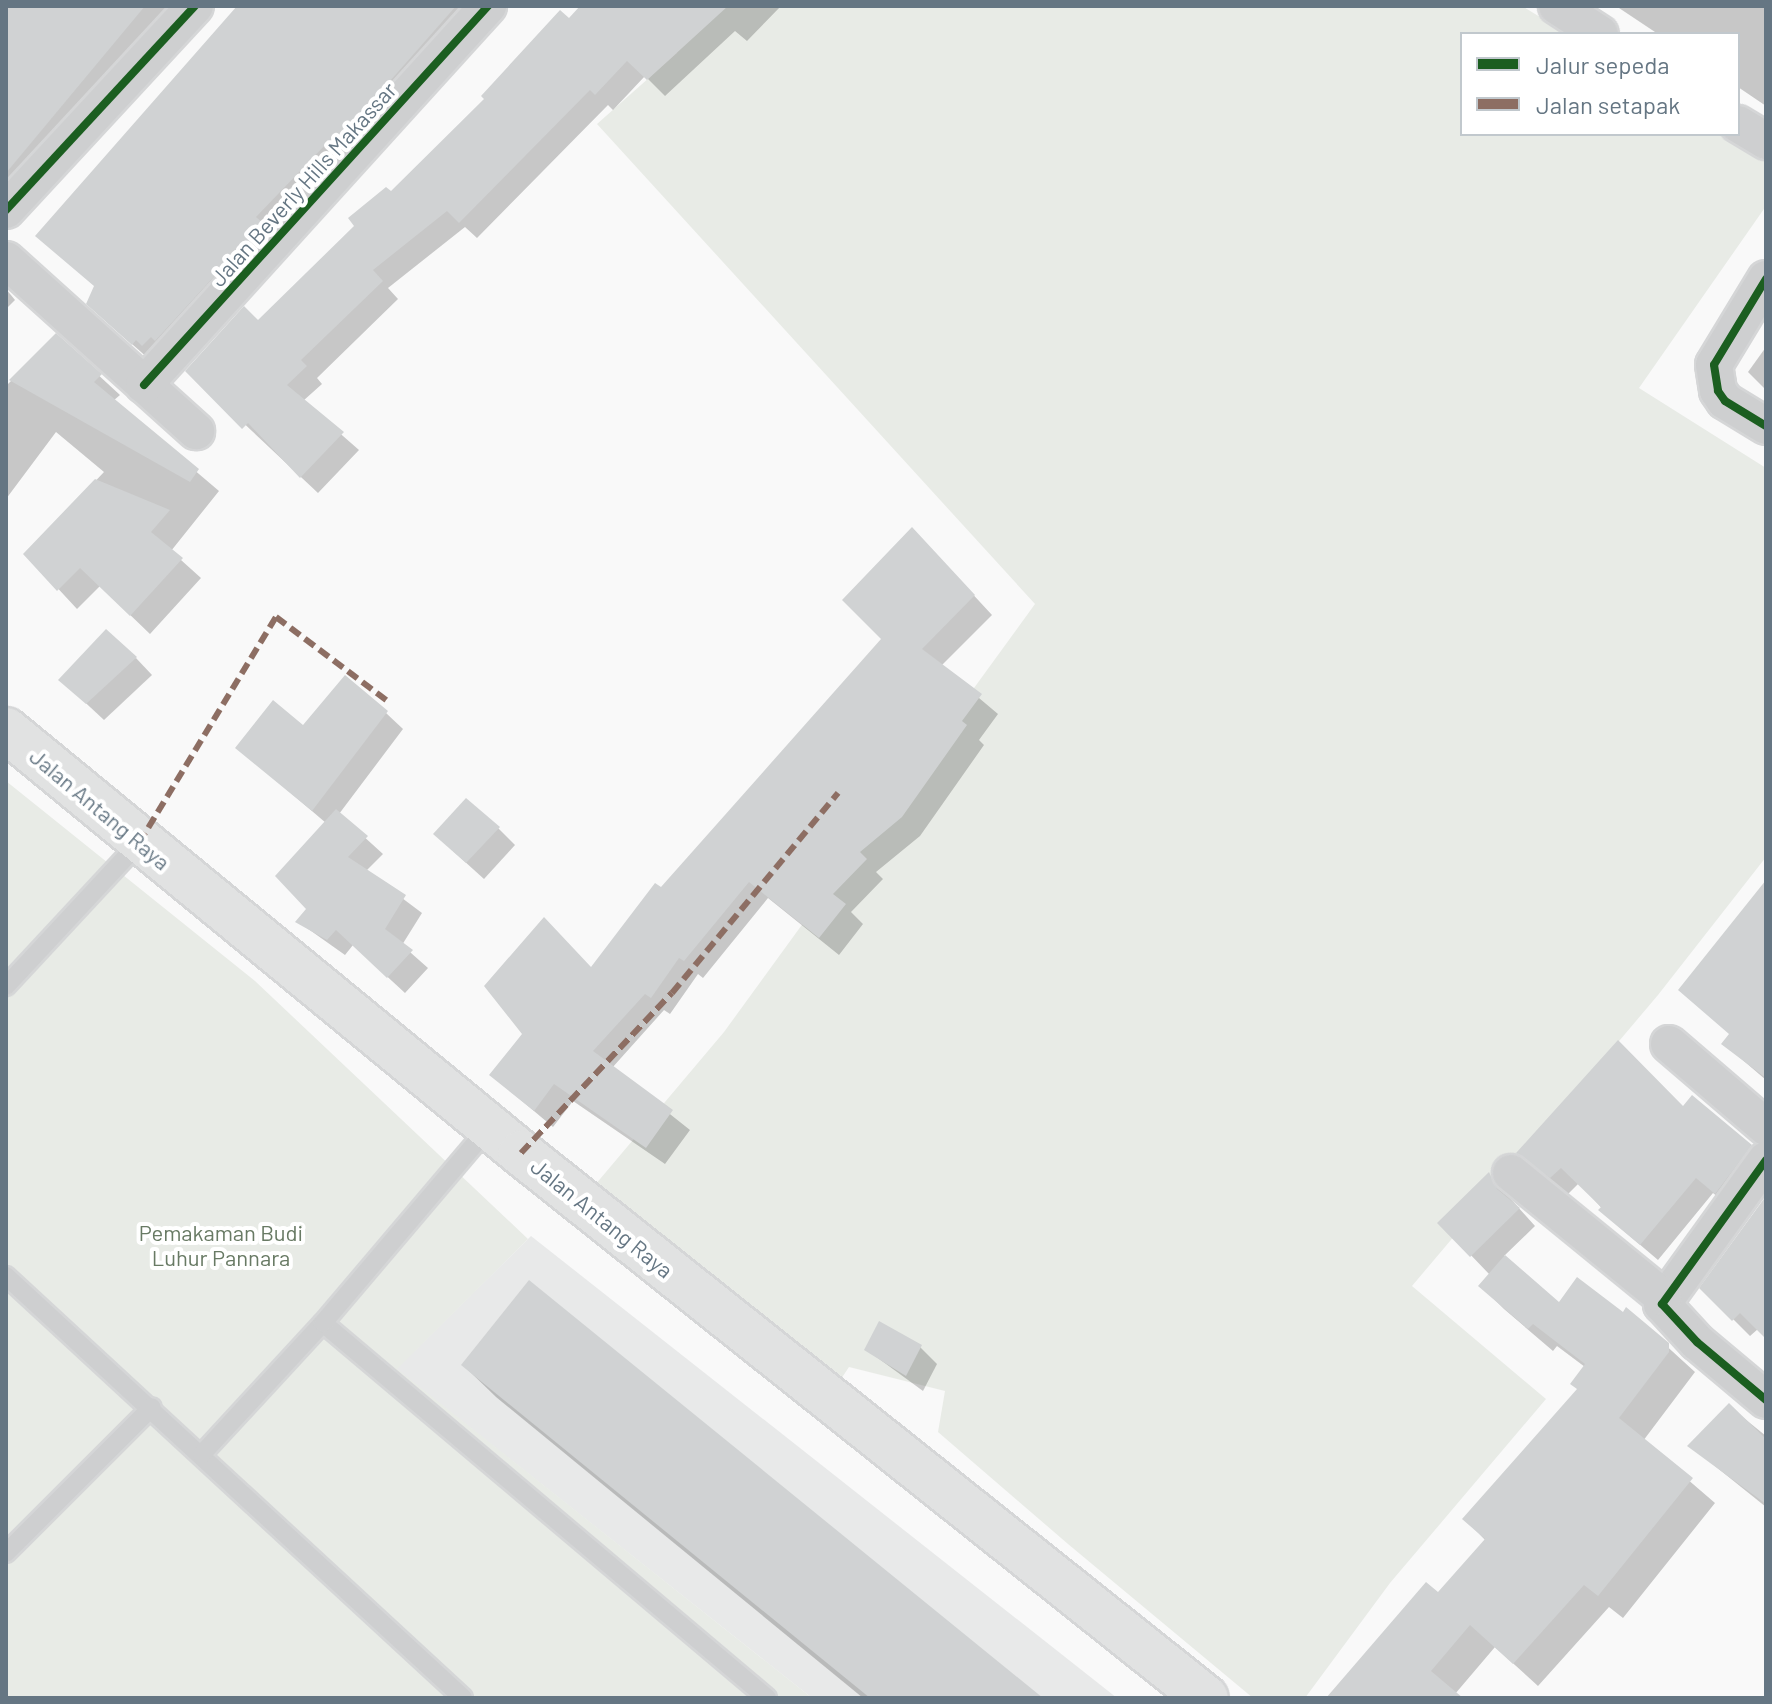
<!DOCTYPE html>
<style>
body{margin:0}
#map{position:relative;width:1772px;height:1704px;overflow:hidden;background:#f9f9f9;font-family:Barlow,sans-serif}
div>[style]{position:absolute}
[style*='--x']{left:calc(var(--x)*1px);top:calc(var(--y)*1px);width:calc(var(--w)*1px);rotate:calc(var(--a)*1deg)}
.built>*{inset:0;background:#e8e9e9}
.green>*{inset:0;background:#e8ebe6}
.shadow>*{inset:0;background:#0003}
.building>*{inset:0;background:#d0d2d3}
.roads{filter:drop-shadow(2px 0 #d5d6d7) drop-shadow(-2px 0 #d5d6d7) drop-shadow(0 2px #d5d6d7) drop-shadow(0 -2px #d5d6d7)}
.lane>*{height:18px;margin:-9px;padding:0 9px;transform-origin:9px;border-radius:9px;background:#cecfd0}
.street>*{height:36px;margin:-18px;padding:0 18px;transform-origin:18px;border-radius:18px;background:#cecfd0}
.primary>*{height:44px;margin:-22px;padding:0 22px;transform-origin:22px;border-radius:22px;background:#e1e2e2}
.quiet>*{height:6px;margin-top:-3px;transform-origin:0;background:repeating-linear-gradient(90deg,#8d6e63 0 12px,transparent 0 18px)}
.cycleway>*{height:8px;margin:-4px;padding:0 4px;transform-origin:4px;border-radius:4px;background:#1b5e20}
span{translate:-50% -50%;white-space:nowrap;text-align:center;line-height:1.15;-webkit-text-stroke:8px #fff;paint-order:stroke}
.street-label{font-size:22px;color:#657683}
.park-label{font-size:22px;color:#687a64}
.frame{position:absolute;inset:0;border:8px solid #657683;pointer-events:none}
.legend{position:absolute;left:1460px;top:32px;width:280px;height:104px;box-sizing:border-box;background:#fff;border:2px solid #c1c8cd;margin:0;padding:10px 14px;list-style:none;font-size:24px;color:#657683}
.legend li{display:flex;align-items:center;gap:16px;height:40px}
.legend b{width:40px;border:2px solid #c1c8cd}
</style>
<div id="map">
<div class="built">
<div style="clip-path:polygon(531px 1236px,1117px 1698px,812px 1698px,396px 1369px)"></div>
</div>
<div class="green">
<div style="clip-path:polygon(701px 6px,1522px 6px,1568px 34px,1462px 34px,1462px 134px,1733px 134px,1766px 154px,1766px 206px,1639px 388px,1766px 468px,1766px 857px,1658px 995px,1412px 1286px,1546px 1399px,1390px 1583px,1305px 1698px,1253px 1698px,1068px 1544px,938px 1432px,945px 1391px,849px 1367px,841px 1379px,595px 1185px,724px 1032px,1035px 604px,597px 124px,677px 53px,686px 22px)"></div>
<div style="clip-path:polygon(6px 781px,255px 981px,528px 1239px,397px 1369px,812px 1698px,6px 1698px)"></div>
</div>
<div class="shadow">
<div style="clip-path:polygon(6px 6px,179px 6px,6px 196px)"></div>
<div style="clip-path:polygon(240px 6px,491px 6px,150px 360px,105px 320px,96px 287px,38px 236px)"></div>
<div style="clip-path:polygon(583px 6px,781px 6px,747px 41px,735px 31px,665px 96px,645px 76px,613px 110px,608px 105px,477px 238px,465px 227px,388px 288px,398px 299px,317px 378px,322px 384px,303px 401px,359px 450px,318px 493px,188px 371px,258px 323px)"></div>
<div style="clip-path:polygon(1616px 6px,1766px 6px,1766px 106px,1738px 87px,1738px 34px,1658px 34px)"></div>
<div style="clip-path:polygon(6px 289px,15px 300px,6px 309px)"></div>
<div style="clip-path:polygon(56px 336px,120px 395px,113px 401px,219px 491px,171px 551px,201px 578px,150px 634px,100px 586px,77px 609px,26px 554px,104px 472px,56px 432px,6px 499px,6px 386px)"></div>
<div style="clip-path:polygon(1766px 347px,1766px 390px,1748px 372px)"></div>
<div style="clip-path:polygon(930px 548px,992px 615px,941px 666px,998px 714px,979px 740px,984px 745px,920px 836px,876px 872px,883px 879px,851px 912px,863px 924px,839px 955px,768px 898px,703px 978px,698px 974px,670px 1014px,664px 1010px,612px 1068px,690px 1130px,665px 1164px,573px 1101px,553px 1127px,491px 1075px,592px 970px,884px 639px)"></div>
<div style="clip-path:polygon(136px 658px,152px 675px,104px 720px,61px 680px)"></div>
<div style="clip-path:polygon(386px 713px,403px 729px,339px 814px,383px 854px,366px 871px,422px 913px,402px 945px,428px 968px,405px 993px,353px 945px,345px 955px,297px 921px,308px 909px,326px 823px,238px 748px,304px 728px)"></div>
<div style="clip-path:polygon(498px 828px,515px 845px,484px 879px,453px 851px)"></div>
<div style="clip-path:polygon(1766px 886px,1766px 1080px,1724px 1044px,1731px 1035px)"></div>
<div style="clip-path:polygon(1684px 1109px,1740px 1137px,1756px 1154px,1733px 1209px,1713px 1193px,1658px 1260px,1618px 1226px,1579px 1183px,1568px 1194px,1518px 1153px)"></div>
<div style="clip-path:polygon(1489px 1175px,1535px 1226px,1504px 1256px,1559px 1305px,1624px 1315px,1627px 1310px,1695px 1372px,1643px 1441px,1715px 1503px,1623px 1618px,1609px 1607px,1538px 1686px,1495px 1647px,1455px 1694px,1459px 1698px,1329px 1698px,1438px 1595px,1486px 1541px,1465px 1519px,1579px 1390px,1585px 1367px,1557px 1346px,1553px 1351px,1504px 1309px,1481px 1286px,1490px 1275px,1440px 1223px)"></div>
<div style="clip-path:polygon(1766px 1199px,1766px 1337px,1758px 1329px,1750px 1336px,1702px 1288px)"></div>
<div style="clip-path:polygon(920px 1347px,937px 1364px,923px 1391px,867px 1350px)"></div>
<div style="clip-path:polygon(463px 1365px,1040px 1698px,863px 1698px,496px 1397px)"></div>
<div style="clip-path:polygon(1729px 1406px,1766px 1436px,1766px 1507px,1690px 1446px)"></div>
</div>
<div class="building">
<div style="clip-path:polygon(6px 6px,145px 6px,6px 173px)"></div>
<div style="clip-path:polygon(237px 6px,456px 6px,331px 148px,327px 143px,256px 217px,263px 223px,155px 341px,151px 337px,142px 346px,136px 340px,132px 345px,86px 304px,94px 286px,35px 236px)"></div>
<div style="clip-path:polygon(580px 6px,728px 6px,647px 80px,627px 61px,595px 95px,590px 90px,459px 223px,447px 211px,373px 270px,383px 281px,301px 360px,307px 366px,287px 385px,344px 432px,300px 478px,248px 423px,242px 429px,185px 371px,244px 306px,258px 320px,354px 226px,348px 218px,386px 187px,391px 191px,484px 99px,481px 96px,560px 10px,569px 18px)"></div>
<div style="clip-path:polygon(56px 333px,102px 374px,94px 382px,199px 469px,190px 482px,9px 380px)"></div>
<div style="clip-path:polygon(95px 479px,170px 510px,151px 532px,183px 558px,130px 616px,80px 568px,57px 591px,23px 554px)"></div>
<div style="clip-path:polygon(912px 527px,975px 595px,922px 649px,982px 694px,962px 721px,967px 725px,902px 817px,860px 852px,867px 859px,833px 894px,846px 904px,819px 938px,749px 882px,684px 961px,679px 958px,651px 998px,645px 994px,593px 1051px,673px 1110px,646px 1148px,554px 1084px,534px 1111px,489px 1075px,522px 1034px,484px 986px,544px 917px,591px 967px,655px 883px,661px 887px,881px 639px,842px 600px)"></div>
<div style="clip-path:polygon(106px 629px,137px 657px,86px 704px,58px 680px)"></div>
<div style="clip-path:polygon(345px 675px,388px 711px,312px 811px,235px 748px,273px 700px,303px 725px)"></div>
<div style="clip-path:polygon(466px 798px,500px 827px,466px 863px,433px 834px)"></div>
<div style="clip-path:polygon(336px 809px,368px 836px,348px 857px,406px 895px,385px 929px,413px 950px,387px 978px,336px 930px,327px 940px,295px 922px,306px 909px,275px 876px)"></div>
<div style="clip-path:polygon(1766px 880px,1766px 1078px,1721px 1044px,1729px 1034px,1678px 990px)"></div>
<div style="clip-path:polygon(1618px 1040px,1683px 1106px,1692px 1095px,1752px 1145px,1715px 1194px,1696px 1178px,1640px 1245px,1598px 1210px,1601px 1207px,1561px 1168px,1550px 1178px,1516px 1153px)"></div>
<div style="clip-path:polygon(1489px 1172px,1497px 1189px,1520px 1208px,1470px 1257px,1437px 1223px)"></div>
<div style="clip-path:polygon(1766px 1196px,1766px 1339px,1740px 1313px,1732px 1321px,1699px 1288px)"></div>
<div style="clip-path:polygon(1505px 1255px,1559px 1302px,1577px 1277px,1623px 1312px,1626px 1307px,1669px 1343px,1669px 1352px,1619px 1418px,1693px 1478px,1598px 1596px,1584px 1585px,1513px 1664px,1470px 1625px,1431px 1671px,1463px 1698px,1326px 1698px,1426px 1582px,1438px 1592px,1485px 1539px,1462px 1519px,1577px 1389px,1570px 1384px,1585px 1364px,1533px 1324px,1528px 1329px,1478px 1286px)"></div>
<div style="clip-path:polygon(529px 1280px,1043px 1698px,870px 1698px,461px 1365px)"></div>
<div style="clip-path:polygon(879px 1321px,922px 1345px,906px 1376px,864px 1350px)"></div>
<div style="clip-path:polygon(1729px 1403px,1766px 1439px,1766px 1504px,1687px 1446px)"></div>
</div>
<div class="roads">
<div class="lane">
<div style="--x:6;--y:986;--w:195;--a:-47.1"></div>
<div style="--x:6;--y:1276;--w:622;--a:42.72"></div>
<div style="--x:323;--y:1323;--w:581;--a:40.18"></div>
<div style="--x:202;--y:1454;--w:178;--a:-47.3"></div>
<div style="--x:323;--y:1323;--w:257;--a:-49.7"></div>
<div style="--x:6;--y:1553;--w:206;--a:-45"></div>
</div>
<div class="street">
<div style="--x:1557;--y:6;--w:51;--a:33.1"></div>
<div style="--x:1738;--y:124;--w:33;--a:31"></div>
<div style="--x:6;--y:210;--w:278;--a:-47.2"></div>
<div style="--x:6;--y:260;--w:256;--a:42"></div>
<div style="--x:1766;--y:279;--w:100;--a:121.2"></div>
<div style="--x:1714;--y:365;--w:26;--a:81"></div>
<div style="--x:1718;--y:391;--w:12;--a:55"></div>
<div style="--x:1725;--y:401;--w:48;--a:31.4"></div>
<div style="--x:144;--y:385;--w:512;--a:-47.77"></div>
<div style="--x:1669;--y:1044;--w:128;--a:40.6"></div>
<div style="--x:1766;--y:1160;--w:178;--a:125.8"></div>
<div style="--x:1662;--y:1304;--w:52;--a:47.4"></div>
<div style="--x:1697;--y:1342;--w:90;--a:40"></div>
<div style="--x:1511;--y:1173;--w:196;--a:39.2"></div>
</div>
<div class="primary">
<div style="--x:6;--y:730;--w:666;--a:39.4"></div>
<div style="--x:521;--y:1153;--w:875;--a:38.51"></div>
</div>
</div>
<div class="quiet">
<div style="--x:139;--y:843;--w:264;--a:-58.8"></div>
<div style="--x:276;--y:617;--w:141;--a:37"></div>
<div style="--x:521;--y:1153;--w:220;--a:-46.7"></div>
<div style="--x:672;--y:993;--w:260;--a:-50.3"></div>
</div>
<div class="cycleway">
<div style="--x:6;--y:210;--w:278;--a:-47.2"></div>
<div style="--x:1766;--y:279;--w:100;--a:121.2"></div>
<div style="--x:1714;--y:365;--w:26;--a:81"></div>
<div style="--x:1718;--y:391;--w:12;--a:55"></div>
<div style="--x:1725;--y:401;--w:48;--a:31.4"></div>
<div style="--x:144;--y:385;--w:512;--a:-47.77"></div>
<div style="--x:1766;--y:1160;--w:178;--a:125.8"></div>
<div style="--x:1662;--y:1304;--w:52;--a:47.4"></div>
<div style="--x:1697;--y:1342;--w:90;--a:40"></div>
</div>
<div class="street-label">
<span style="left:303px;top:184px;rotate:-48deg">Jalan Beverly Hills Makassar</span>
<span style="left:100px;top:809px;rotate:40deg">Jalan Antang Raya</span>
<span style="left:602px;top:1218px;rotate:39deg">Jalan Antang Raya</span>
</div>
<div class="park-label">
<span style="left:221px;top:1245px">Pemakaman Budi<br>Luhur Pannara</span>
</div>
<div class="frame"></div>
<ul class="legend">
<li><b style="height:10px;background:#1b5e20"></b>Jalur sepeda</li>
<li><b style="height:10px;background:#8d6e63"></b>Jalan setapak</li>
</ul>
</div>
